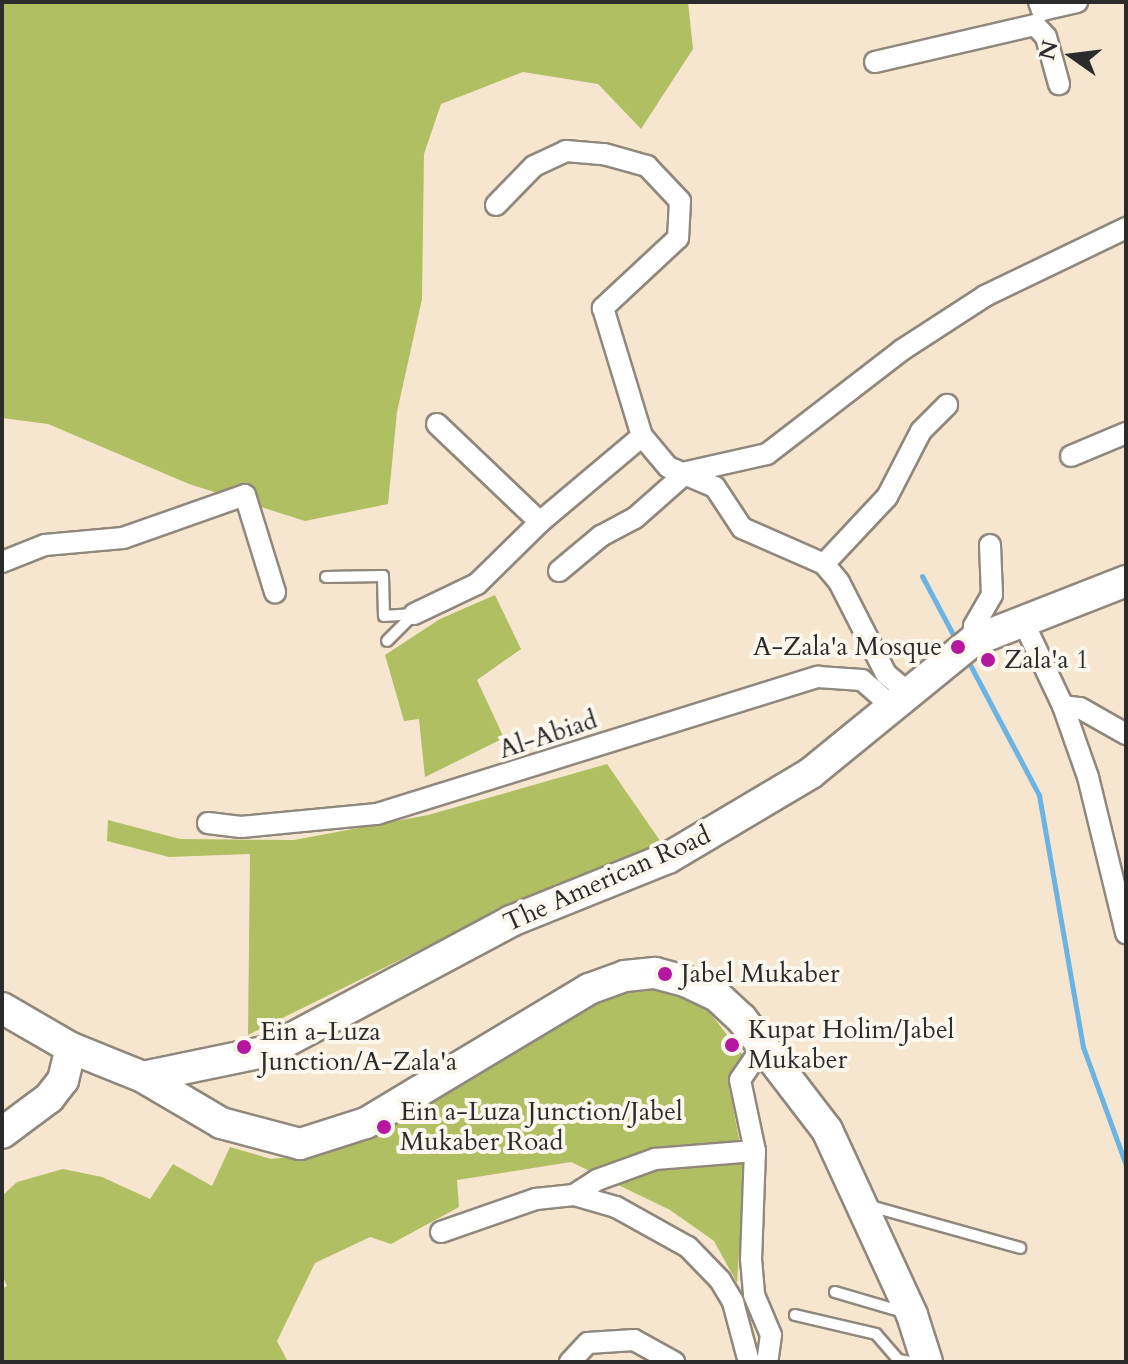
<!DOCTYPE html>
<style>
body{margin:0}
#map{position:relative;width:1128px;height:1364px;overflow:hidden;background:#f6e6cf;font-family:Cardo,serif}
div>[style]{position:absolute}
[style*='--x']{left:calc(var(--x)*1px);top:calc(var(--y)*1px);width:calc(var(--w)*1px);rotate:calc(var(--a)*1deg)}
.green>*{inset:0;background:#b0bf62}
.stream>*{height:5px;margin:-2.5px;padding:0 2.5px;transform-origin:2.5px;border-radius:2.5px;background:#6ab3e2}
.roads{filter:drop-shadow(2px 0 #90887d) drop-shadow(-2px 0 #90887d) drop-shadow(0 2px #90887d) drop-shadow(0 -2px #90887d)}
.lane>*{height:10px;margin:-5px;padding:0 5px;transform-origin:5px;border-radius:5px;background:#fff}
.street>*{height:20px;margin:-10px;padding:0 10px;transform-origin:10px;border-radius:10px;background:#fff}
.secondary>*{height:30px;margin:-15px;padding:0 15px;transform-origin:15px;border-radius:15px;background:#fff}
.dots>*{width:22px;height:22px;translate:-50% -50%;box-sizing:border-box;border:4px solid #fbf7ec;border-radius:50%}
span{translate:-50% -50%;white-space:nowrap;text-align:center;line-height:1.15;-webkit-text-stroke:8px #fbf7ec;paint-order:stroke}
.poi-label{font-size:26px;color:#2b2b2b}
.right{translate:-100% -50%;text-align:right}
.left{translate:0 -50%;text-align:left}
.street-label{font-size:26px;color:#2b2b2b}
.frame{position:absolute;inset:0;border:4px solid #2b2b2b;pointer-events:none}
.north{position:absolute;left:1032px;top:16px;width:80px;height:80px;-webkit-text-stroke:6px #fbf7ec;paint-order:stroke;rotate:284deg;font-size:22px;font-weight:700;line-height:32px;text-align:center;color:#2b2b2b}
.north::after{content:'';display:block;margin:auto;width:28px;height:36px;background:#2b2b2b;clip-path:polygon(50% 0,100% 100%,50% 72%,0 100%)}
</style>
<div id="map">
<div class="green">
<div style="clip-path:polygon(2px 2px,688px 2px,693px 49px,641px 129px,598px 84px,523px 72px,441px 104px,424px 154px,422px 299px,397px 412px,388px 504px,305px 521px,189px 484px,48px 424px,2px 418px)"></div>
<div style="clip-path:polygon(495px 595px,521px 649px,477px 680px,504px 738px,425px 777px,419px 719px,404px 721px,385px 655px,440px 619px)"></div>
<div style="clip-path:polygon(607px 764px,663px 845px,491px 915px,248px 1035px,250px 854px,169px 857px,107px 841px,108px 820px,180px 839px,294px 840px,428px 815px)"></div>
<div style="clip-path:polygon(638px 985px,681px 993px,710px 1013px,743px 1055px,728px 1081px,745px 1170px,737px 1283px,714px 1241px,670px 1210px,571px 1162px,457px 1180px,459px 1207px,391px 1244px,370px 1237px,315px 1263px,277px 1341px,288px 1362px,2px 1362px,2px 1289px,7px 1286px,2px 1274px,2px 1196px,17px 1182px,63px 1169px,102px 1177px,150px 1199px,173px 1164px,212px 1186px,230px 1147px,271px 1159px,318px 1154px,368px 1134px,597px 999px)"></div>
</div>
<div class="stream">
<div style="--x:922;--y:576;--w:72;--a:62"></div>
<div style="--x:967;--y:659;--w:154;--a:62.1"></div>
<div style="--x:1039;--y:795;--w:256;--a:80.1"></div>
<div style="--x:1083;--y:1047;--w:126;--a:70"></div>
</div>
<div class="roads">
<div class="lane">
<div style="--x:326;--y:577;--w:57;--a:-1"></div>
<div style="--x:383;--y:576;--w:40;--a:88.6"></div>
<div style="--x:384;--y:616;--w:30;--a:-4"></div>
<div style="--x:414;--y:614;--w:38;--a:135"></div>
<div style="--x:870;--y:1206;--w:156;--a:15.6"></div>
<div style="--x:835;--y:1292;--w:71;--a:16.4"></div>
<div style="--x:795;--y:1315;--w:83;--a:13.2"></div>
<div style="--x:876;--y:1334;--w:35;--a:49"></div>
<div style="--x:899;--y:1360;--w:11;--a:10"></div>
</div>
<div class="street">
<div style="--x:1039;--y:2;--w:9;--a:69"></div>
<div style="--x:1042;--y:10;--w:36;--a:-13"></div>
<div style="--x:875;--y:62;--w:164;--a:-13"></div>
<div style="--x:1035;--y:25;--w:16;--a:47"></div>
<div style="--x:1046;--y:37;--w:49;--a:74.5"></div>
<div style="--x:496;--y:205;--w:54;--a:-45.7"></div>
<div style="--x:534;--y:166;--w:35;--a:-25"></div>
<div style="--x:566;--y:151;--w:38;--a:5"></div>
<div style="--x:604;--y:154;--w:45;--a:15.6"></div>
<div style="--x:647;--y:166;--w:48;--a:46.7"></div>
<div style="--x:680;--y:201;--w:37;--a:93"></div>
<div style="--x:678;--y:238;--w:103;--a:137"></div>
<div style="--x:603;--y:308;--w:134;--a:73.1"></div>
<div style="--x:642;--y:436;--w:40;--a:50"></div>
<div style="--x:668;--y:467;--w:51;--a:23.1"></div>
<div style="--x:715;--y:487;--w:49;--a:56.6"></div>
<div style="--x:742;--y:528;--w:90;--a:23.7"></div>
<div style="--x:824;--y:564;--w:23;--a:50"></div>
<div style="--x:839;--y:582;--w:103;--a:62.9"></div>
<div style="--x:886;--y:674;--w:26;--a:40"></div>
<div style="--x:437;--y:424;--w:142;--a:43.6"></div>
<div style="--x:540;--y:522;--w:133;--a:-40.1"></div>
<div style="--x:1071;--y:456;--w:60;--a:-22.7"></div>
<div style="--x:2;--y:562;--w:46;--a:-21.6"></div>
<div style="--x:45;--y:545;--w:78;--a:-5.1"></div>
<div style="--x:123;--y:538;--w:129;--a:-19.4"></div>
<div style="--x:245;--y:495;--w:102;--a:72.8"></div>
<div style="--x:824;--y:564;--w:92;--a:-46.8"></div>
<div style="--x:887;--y:497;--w:74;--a:-62.7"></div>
<div style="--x:921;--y:431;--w:37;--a:-45"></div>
<div style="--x:559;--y:571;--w:55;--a:-39.8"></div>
<div style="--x:601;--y:536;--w:38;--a:-28"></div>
<div style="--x:635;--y:518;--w:69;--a:-41.5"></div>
<div style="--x:687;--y:472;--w:82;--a:-12.7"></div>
<div style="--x:767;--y:454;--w:170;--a:-37.6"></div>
<div style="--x:902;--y:350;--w:99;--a:-33"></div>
<div style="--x:985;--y:296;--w:157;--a:-25.7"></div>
<div style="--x:414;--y:614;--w:70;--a:-25.5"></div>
<div style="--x:477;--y:584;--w:88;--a:-44.5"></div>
<div style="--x:1022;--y:619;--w:96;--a:64.8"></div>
<div style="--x:1063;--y:706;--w:75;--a:70.6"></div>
<div style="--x:1088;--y:777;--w:161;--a:76.3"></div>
<div style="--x:973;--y:641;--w:15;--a:-86"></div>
<div style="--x:974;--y:626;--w:36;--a:-60"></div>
<div style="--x:992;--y:595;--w:50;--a:-92.3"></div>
<div style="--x:1063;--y:706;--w:17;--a:7"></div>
<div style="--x:1080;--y:708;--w:53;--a:29.5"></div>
<div style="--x:208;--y:823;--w:33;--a:7"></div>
<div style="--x:241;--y:827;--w:137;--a:-5.5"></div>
<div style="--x:377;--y:814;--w:462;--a:-17.3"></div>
<div style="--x:818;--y:677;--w:44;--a:3.9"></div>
<div style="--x:862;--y:680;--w:37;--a:41"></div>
<div style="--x:763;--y:1046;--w:41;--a:124.1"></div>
<div style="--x:740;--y:1080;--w:73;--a:78.1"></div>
<div style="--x:755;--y:1151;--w:108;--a:92.1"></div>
<div style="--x:751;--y:1259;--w:36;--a:85"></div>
<div style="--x:754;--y:1295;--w:43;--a:67"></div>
<div style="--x:771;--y:1335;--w:27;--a:98"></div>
<div style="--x:574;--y:1195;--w:27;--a:-33"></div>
<div style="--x:597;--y:1180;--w:62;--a:-19.9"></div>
<div style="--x:655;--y:1159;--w:100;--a:-4.6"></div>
<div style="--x:441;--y:1232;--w:101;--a:-19.2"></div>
<div style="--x:536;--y:1199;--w:38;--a:-6"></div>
<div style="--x:574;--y:1195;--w:44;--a:15.9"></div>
<div style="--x:616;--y:1207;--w:82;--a:29.1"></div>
<div style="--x:688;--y:1247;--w:46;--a:45.9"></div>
<div style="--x:720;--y:1280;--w:26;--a:59"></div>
<div style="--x:733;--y:1302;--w:62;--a:75.1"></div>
<div style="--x:570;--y:1362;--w:26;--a:-47"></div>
<div style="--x:588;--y:1343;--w:46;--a:-3.7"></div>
<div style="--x:634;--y:1340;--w:46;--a:28.8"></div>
</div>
<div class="secondary">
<div style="--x:2;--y:1008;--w:80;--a:30.1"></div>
<div style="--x:71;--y:1048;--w:78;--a:21.9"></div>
<div style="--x:143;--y:1077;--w:91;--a:30.5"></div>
<div style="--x:221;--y:1123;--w:82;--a:14.9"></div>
<div style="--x:300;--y:1144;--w:69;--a:-17.7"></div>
<div style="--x:366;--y:1123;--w:260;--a:-31"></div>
<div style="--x:589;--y:989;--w:38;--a:-20"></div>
<div style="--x:625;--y:976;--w:30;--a:-6"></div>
<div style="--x:655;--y:973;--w:31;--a:15"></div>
<div style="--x:685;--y:981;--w:35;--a:25"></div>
<div style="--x:717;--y:996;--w:33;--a:43"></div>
<div style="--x:741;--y:1018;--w:141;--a:52.5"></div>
<div style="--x:827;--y:1130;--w:204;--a:65.3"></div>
<div style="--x:912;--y:1315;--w:49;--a:72.3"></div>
<div style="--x:143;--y:1077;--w:128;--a:-11.7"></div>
<div style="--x:268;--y:1051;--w:276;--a:-28.1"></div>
<div style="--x:511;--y:921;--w:169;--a:-21.9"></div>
<div style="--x:668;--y:858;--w:166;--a:-30.7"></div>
<div style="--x:811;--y:773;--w:209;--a:-39.2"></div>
<div style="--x:973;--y:641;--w:164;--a:-21.4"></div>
<div style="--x:2;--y:1133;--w:59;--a:-36.7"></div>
<div style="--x:49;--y:1098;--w:23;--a:-52"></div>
<div style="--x:63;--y:1080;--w:33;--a:-76"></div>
</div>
</div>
<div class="dots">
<div style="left:958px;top:647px;background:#b5179e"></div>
<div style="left:988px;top:660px;background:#b5179e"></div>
<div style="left:665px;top:974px;background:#b5179e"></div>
<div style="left:732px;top:1045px;background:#b5179e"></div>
<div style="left:244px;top:1047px;background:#b5179e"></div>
<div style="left:384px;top:1127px;background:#b5179e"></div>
</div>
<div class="poi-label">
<span class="right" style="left:942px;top:647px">A-Zala'a Mosque</span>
<span class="left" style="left:1004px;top:660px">Zala'a 1</span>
<span class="left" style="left:681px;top:974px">Jabel Mukaber</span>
<span class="left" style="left:748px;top:1045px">Kupat Holim/Jabel<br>Mukaber</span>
<span class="left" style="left:260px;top:1047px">Ein a-Luza<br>Junction/A-Zala'a</span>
<span class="left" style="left:400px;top:1127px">Ein a-Luza Junction/Jabel<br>Mukaber Road</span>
</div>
<div class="street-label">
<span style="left:548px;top:735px;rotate:-18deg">Al-Abiad</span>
<span style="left:607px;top:879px;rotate:-24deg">The American Road</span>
</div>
<div class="frame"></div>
<div class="north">N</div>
</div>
